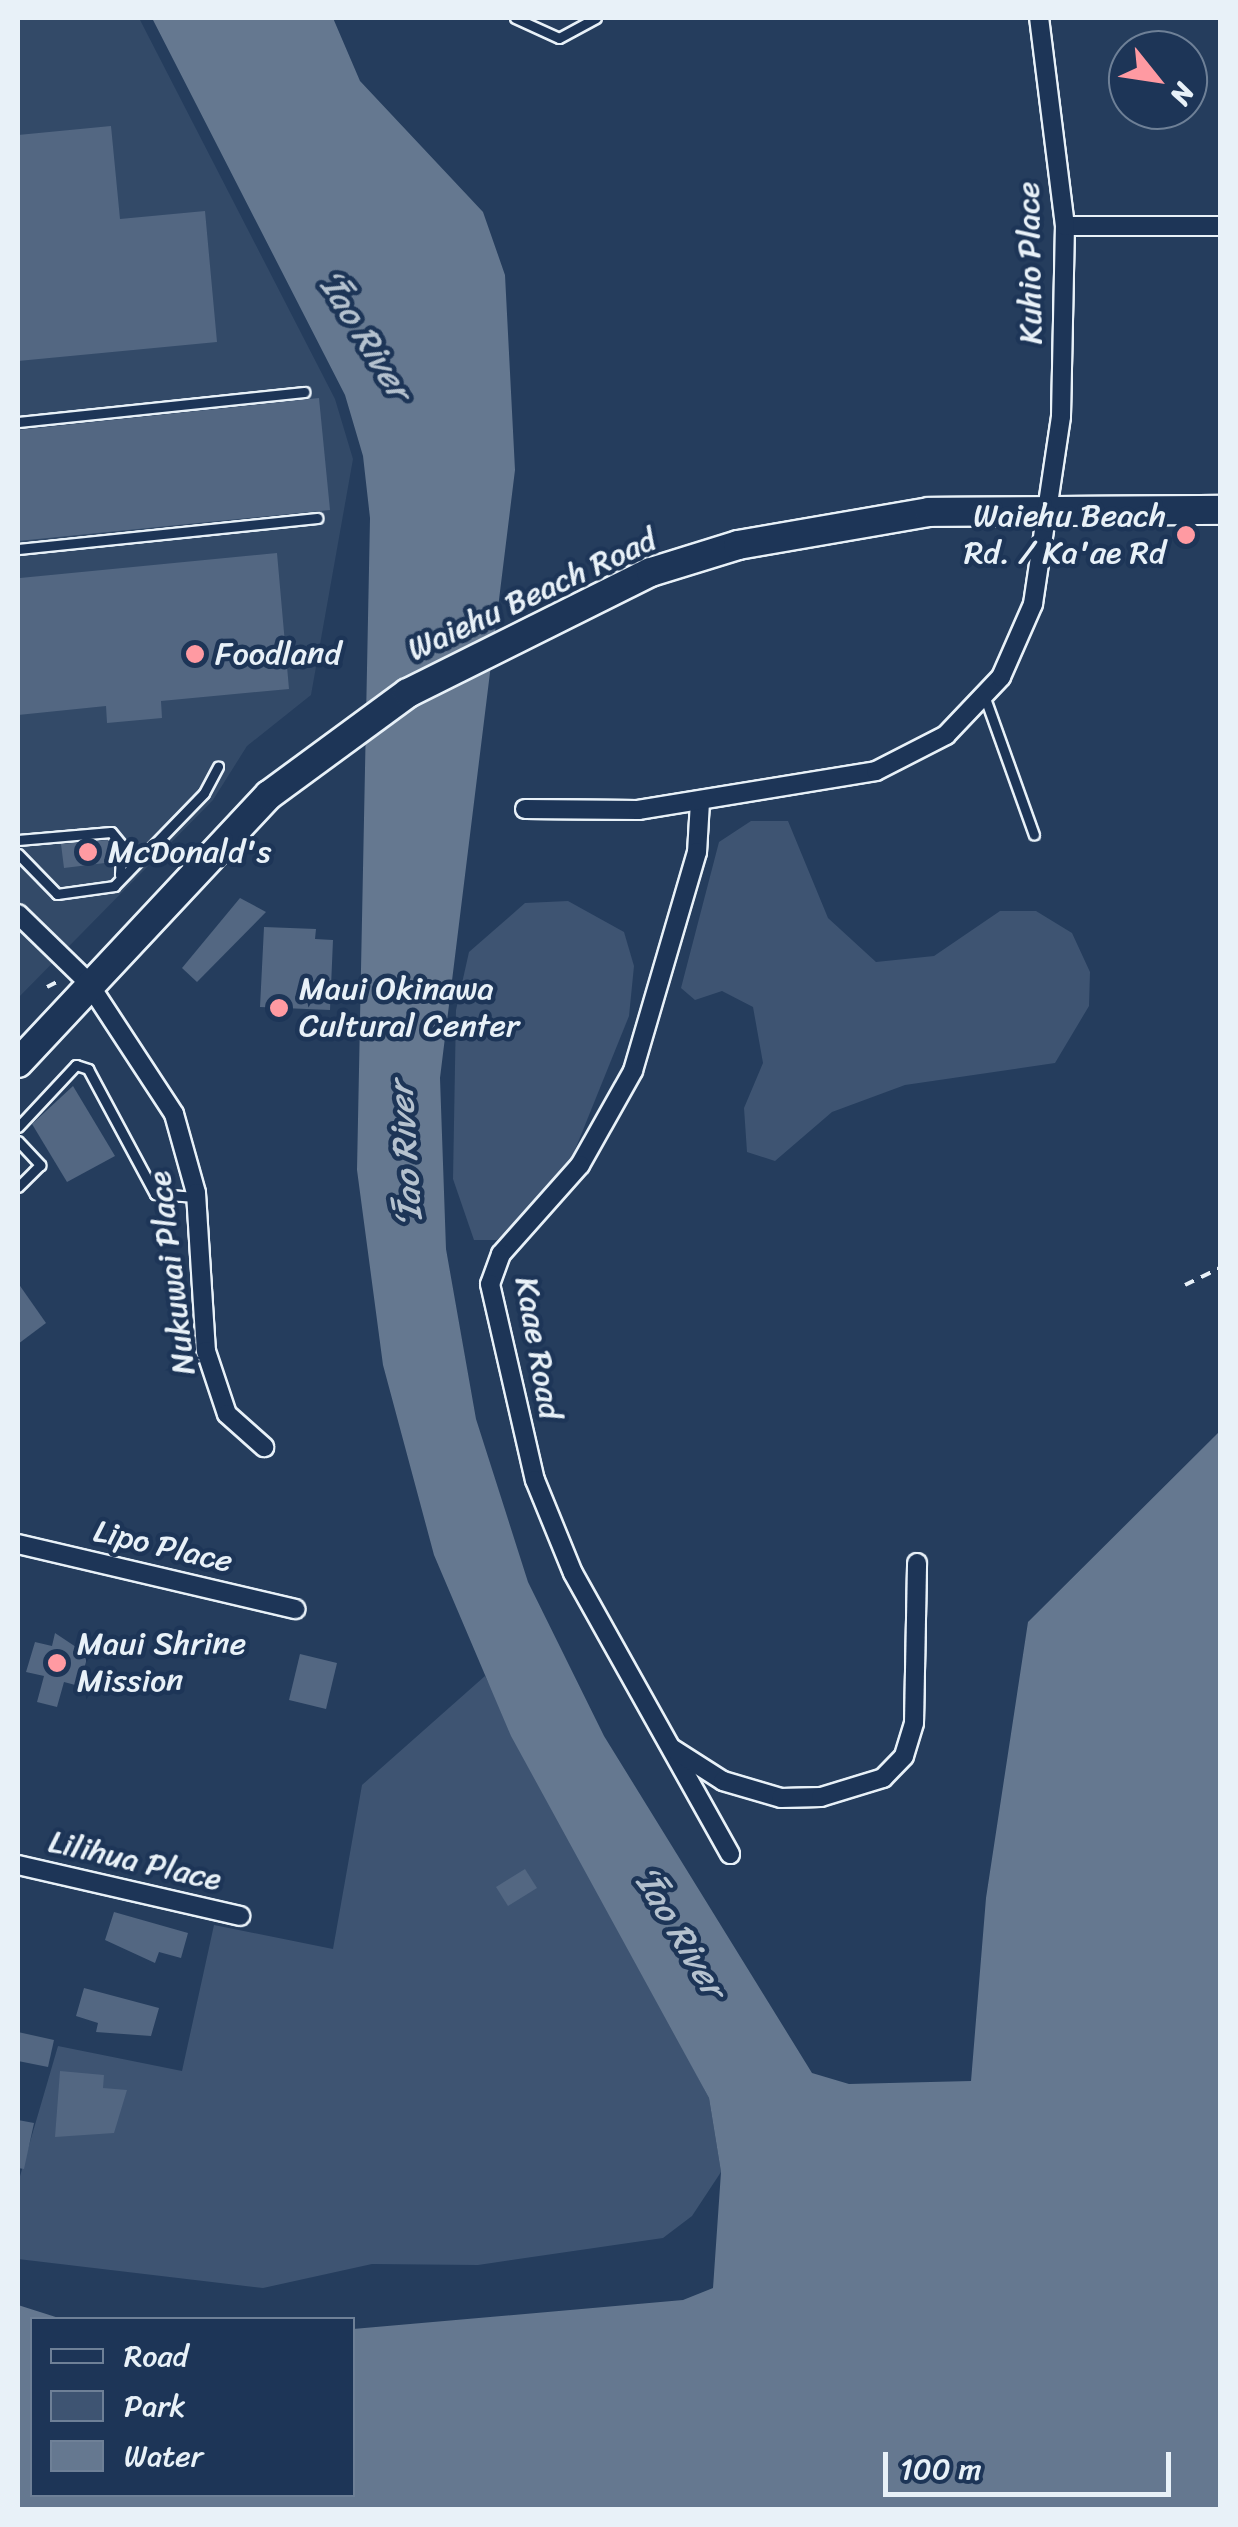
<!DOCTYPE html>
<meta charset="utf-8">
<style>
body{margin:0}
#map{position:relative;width:1238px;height:2527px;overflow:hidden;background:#253d5d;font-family:Sriracha,sans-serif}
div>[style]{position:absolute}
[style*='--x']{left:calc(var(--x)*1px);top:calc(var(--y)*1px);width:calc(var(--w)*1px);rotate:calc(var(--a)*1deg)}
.built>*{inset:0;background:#334a68}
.green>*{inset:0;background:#3e5472}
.water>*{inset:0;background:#657890}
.building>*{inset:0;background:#536782}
.path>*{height:4px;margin-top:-2px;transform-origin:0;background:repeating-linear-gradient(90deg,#e8f1f8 0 10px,transparent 0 18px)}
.roads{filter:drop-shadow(2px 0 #e8f1f8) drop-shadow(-2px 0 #e8f1f8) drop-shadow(0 2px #e8f1f8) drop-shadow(0 -2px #e8f1f8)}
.lane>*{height:9px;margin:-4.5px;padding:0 4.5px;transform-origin:4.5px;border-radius:4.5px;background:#1d3557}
.street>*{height:18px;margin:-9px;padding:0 9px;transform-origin:9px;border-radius:9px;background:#1d3557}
.secondary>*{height:28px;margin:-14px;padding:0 14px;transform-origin:14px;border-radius:14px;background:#1d3557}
.dots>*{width:28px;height:28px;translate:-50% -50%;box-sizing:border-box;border:5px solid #1d3557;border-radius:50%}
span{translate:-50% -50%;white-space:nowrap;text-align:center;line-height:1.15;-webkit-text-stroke:9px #1d3557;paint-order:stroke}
.street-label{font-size:32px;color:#e8f1f8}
.poi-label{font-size:32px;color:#e8f1f8}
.right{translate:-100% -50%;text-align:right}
.left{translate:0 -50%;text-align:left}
.water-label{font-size:35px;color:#b4c1ce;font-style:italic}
.frame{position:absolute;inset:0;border:20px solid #e8f1f8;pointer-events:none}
.legend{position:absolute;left:30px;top:2317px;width:325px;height:180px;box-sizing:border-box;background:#1d3557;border:2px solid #6e8097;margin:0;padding:12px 18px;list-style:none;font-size:30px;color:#e8f1f8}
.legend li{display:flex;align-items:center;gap:20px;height:50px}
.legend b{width:50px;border:2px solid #6e8097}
.north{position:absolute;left:1108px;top:30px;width:100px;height:100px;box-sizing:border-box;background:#1d3557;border:2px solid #6e8097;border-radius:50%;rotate:120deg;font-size:28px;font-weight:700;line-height:40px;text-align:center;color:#e8f1f8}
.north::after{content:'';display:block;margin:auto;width:35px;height:45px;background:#ff9aa2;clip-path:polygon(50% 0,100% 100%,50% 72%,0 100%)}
.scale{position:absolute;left:883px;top:2452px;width:288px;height:45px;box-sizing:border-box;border:5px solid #e8f1f8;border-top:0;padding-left:12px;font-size:30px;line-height:35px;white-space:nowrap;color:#e8f1f8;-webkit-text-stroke:8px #1d3557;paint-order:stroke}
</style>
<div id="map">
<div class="built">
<div style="clip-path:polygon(18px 18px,139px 18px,335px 399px,353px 459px,311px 695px,247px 746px,213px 800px,18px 998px)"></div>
</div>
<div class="green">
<div style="clip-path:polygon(751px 821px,788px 821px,828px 918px,876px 962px,934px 956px,1000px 911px,1036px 911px,1072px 933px,1090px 972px,1089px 1006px,1055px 1063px,905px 1085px,832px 1112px,775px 1161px,747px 1152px,744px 1108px,763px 1063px,753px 1007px,722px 991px,695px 1000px,681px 988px,719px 842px)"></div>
<div style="clip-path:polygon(568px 901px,624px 932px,634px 966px,629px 1016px,562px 1182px,497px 1240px,474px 1240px,453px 1179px,456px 1010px,469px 952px,525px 903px)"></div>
<div style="clip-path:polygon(485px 1676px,709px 2098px,721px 2172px,692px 2216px,663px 2238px,478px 2265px,372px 2264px,263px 2288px,18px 2259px,18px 2183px,58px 2046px,182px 2071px,214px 1925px,333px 1949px,362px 1785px)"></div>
</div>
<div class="water">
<div style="clip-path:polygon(152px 18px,333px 18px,360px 81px,483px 212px,505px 275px,515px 470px,440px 1078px,446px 1249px,476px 1419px,528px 1582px,604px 1736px,812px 2073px,849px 2084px,971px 2081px,986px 1898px,1028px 1622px,1220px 1431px,1220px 2509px,18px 2510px,18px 2305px,62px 2319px,32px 2320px,32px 2494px,352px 2494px,353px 2329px,683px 2300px,713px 2288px,721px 2172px,709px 2098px,511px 1736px,434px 1555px,383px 1365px,357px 1170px,370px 518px,363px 456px,345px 395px)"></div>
</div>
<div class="building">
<div style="clip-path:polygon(111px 126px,120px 219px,205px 211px,217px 342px,18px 361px,18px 135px)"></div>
<div style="clip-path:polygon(319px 398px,330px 510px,18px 541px,18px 430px)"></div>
<div style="clip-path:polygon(277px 553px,289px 689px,161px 701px,162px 718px,107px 723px,106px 706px,18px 715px,20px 578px)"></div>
<div style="clip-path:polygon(108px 840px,113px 862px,64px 868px,61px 844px)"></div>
<div style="clip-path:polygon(240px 898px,266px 912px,197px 982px,182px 968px)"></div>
<div style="clip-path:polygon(264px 927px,316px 929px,315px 939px,333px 940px,330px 1010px,260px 1007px)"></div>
<div style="clip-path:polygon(73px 1086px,115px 1156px,67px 1182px,32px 1124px)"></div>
<div style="clip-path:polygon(18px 1283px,46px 1323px,18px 1344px)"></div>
<div style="clip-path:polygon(55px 1633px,88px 1655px,79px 1686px,64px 1682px,57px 1707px,37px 1702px,44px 1676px,26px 1672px,35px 1642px,52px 1646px)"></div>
<div style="clip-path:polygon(300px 1654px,337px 1663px,326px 1709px,289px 1700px)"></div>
<div style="clip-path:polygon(525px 1869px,537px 1888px,508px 1906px,496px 1887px)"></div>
<div style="clip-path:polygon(114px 1912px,188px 1933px,181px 1958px,159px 1952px,155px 1963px,105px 1940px)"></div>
<div style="clip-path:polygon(84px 1988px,159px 2008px,151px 2036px,96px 2032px,98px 2023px,76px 2016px)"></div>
<div style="clip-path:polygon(18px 2032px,54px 2040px,48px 2067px,18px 2061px)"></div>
<div style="clip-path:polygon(60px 2071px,104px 2075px,103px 2088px,127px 2090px,114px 2133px,55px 2137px)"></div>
<div style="clip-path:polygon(18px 2120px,34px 2123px,24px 2169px,18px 2168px)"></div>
</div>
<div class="path">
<div style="--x:47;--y:987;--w:11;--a:-27"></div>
<div style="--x:1185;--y:1285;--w:39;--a:-26"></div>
</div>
<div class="roads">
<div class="lane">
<div style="--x:515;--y:18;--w:48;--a:24.4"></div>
<div style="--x:559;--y:38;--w:42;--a:-28.4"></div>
<div style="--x:18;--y:422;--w:288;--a:-6"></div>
<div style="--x:18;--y:549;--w:301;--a:-5.9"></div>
<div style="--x:985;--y:698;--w:145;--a:70.3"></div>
<div style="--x:18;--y:840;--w:93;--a:-4.9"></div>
<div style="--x:111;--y:832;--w:17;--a:50"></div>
<div style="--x:122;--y:845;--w:30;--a:94"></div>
<div style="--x:18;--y:854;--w:56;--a:45.7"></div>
<div style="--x:57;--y:894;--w:58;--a:-8"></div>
<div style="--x:114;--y:886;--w:129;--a:-45.9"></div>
<div style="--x:204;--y:793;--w:30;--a:-62"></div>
<div style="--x:18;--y:1127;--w:85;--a:-46.9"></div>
<div style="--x:76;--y:1065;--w:13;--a:18"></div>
<div style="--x:88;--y:1069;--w:142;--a:61.8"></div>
<div style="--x:155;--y:1194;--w:41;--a:4.2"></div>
<div style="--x:18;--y:1141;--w:33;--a:47"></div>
<div style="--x:40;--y:1165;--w:31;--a:135"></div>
</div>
<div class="street">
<div style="--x:1065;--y:226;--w:155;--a:0"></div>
<div style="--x:700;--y:802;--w:50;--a:93.4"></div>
<div style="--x:697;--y:852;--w:228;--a:106.3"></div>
<div style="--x:633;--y:1071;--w:108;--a:119.4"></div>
<div style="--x:580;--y:1165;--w:119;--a:131.6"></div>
<div style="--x:501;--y:1254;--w:32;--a:110"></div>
<div style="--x:490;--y:1284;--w:201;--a:77.1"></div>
<div style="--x:535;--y:1480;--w:100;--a:67.8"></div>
<div style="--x:573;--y:1573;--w:322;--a:60.8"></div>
<div style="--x:525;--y:809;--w:113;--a:0.5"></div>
<div style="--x:638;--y:810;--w:241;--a:-9.3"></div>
<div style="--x:876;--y:771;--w:79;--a:-27.2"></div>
<div style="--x:946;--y:735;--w:80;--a:-46.5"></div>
<div style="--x:1001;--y:677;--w:80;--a:-66.3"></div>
<div style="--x:1033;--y:604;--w:190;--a:-81.5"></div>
<div style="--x:1061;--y:416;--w:190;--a:-88.8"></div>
<div style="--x:1065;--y:226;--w:210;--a:-97.1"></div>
<div style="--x:18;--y:914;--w:96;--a:44.2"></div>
<div style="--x:87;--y:981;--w:159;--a:56.8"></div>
<div style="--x:174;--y:1114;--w:82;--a:74.4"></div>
<div style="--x:196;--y:1193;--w:158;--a:86.4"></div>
<div style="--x:206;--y:1351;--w:66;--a:71.6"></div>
<div style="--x:227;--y:1414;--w:50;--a:41.7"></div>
<div style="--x:18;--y:1544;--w:285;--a:13.2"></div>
<div style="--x:673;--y:1749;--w:59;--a:32.6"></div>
<div style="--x:723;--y:1781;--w:60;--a:16.3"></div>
<div style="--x:781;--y:1798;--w:40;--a:-1.4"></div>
<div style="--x:821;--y:1797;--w:65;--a:-17"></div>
<div style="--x:883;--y:1778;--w:30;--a:-46"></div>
<div style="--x:904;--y:1756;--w:34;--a:-73"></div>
<div style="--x:914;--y:1723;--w:160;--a:-88.9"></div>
<div style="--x:18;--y:1865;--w:228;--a:12.9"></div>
</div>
<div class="secondary">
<div style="--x:18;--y:1063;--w:367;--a:-46.9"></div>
<div style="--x:269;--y:795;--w:172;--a:-36.3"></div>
<div style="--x:408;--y:693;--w:271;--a:-26.5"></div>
<div style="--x:651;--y:572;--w:91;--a:-17.2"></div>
<div style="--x:738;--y:545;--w:194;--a:-9.8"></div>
<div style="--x:929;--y:512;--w:291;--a:-0.4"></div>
</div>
</div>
<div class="dots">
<div style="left:1186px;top:535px;background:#ff9aa2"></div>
<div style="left:195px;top:654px;background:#ff9aa2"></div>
<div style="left:88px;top:852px;background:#ff9aa2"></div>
<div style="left:279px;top:1008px;background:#ff9aa2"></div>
<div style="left:57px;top:1663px;background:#ff9aa2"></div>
</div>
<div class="street-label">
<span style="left:1030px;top:263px;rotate:-91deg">Kuhio Place</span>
<span style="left:532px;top:595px;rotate:-25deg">Waiehu Beach Road</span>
<span style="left:172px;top:1273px;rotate:-97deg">Nukuwai Place</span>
<span style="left:538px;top:1348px;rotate:80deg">Kaae Road</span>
<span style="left:163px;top:1547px;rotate:13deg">Lipo Place</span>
<span style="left:135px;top:1861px;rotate:13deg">Lilihua Place</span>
</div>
<div class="poi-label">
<span class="right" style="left:1166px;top:535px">Waiehu Beach<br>Rd. / Ka'ae Rd</span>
<span class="left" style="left:215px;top:654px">Foodland</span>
<span class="left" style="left:108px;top:852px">McDonald's</span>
<span class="left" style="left:299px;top:1008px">Maui Okinawa<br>Cultural Center</span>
<span class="left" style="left:77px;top:1663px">Maui Shrine<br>Mission</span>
</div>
<div class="water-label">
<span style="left:365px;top:335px;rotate:58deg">ʻĪao River</span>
<span style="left:405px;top:1154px;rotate:-94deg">ʻĪao River</span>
<span style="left:680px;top:1932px;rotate:59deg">ʻĪao River</span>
</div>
<div class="frame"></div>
<ul class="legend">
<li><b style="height:12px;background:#1d3557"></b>Road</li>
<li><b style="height:28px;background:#3e5472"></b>Park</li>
<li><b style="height:28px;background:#657890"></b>Water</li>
</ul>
<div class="north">N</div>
<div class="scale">100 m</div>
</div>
